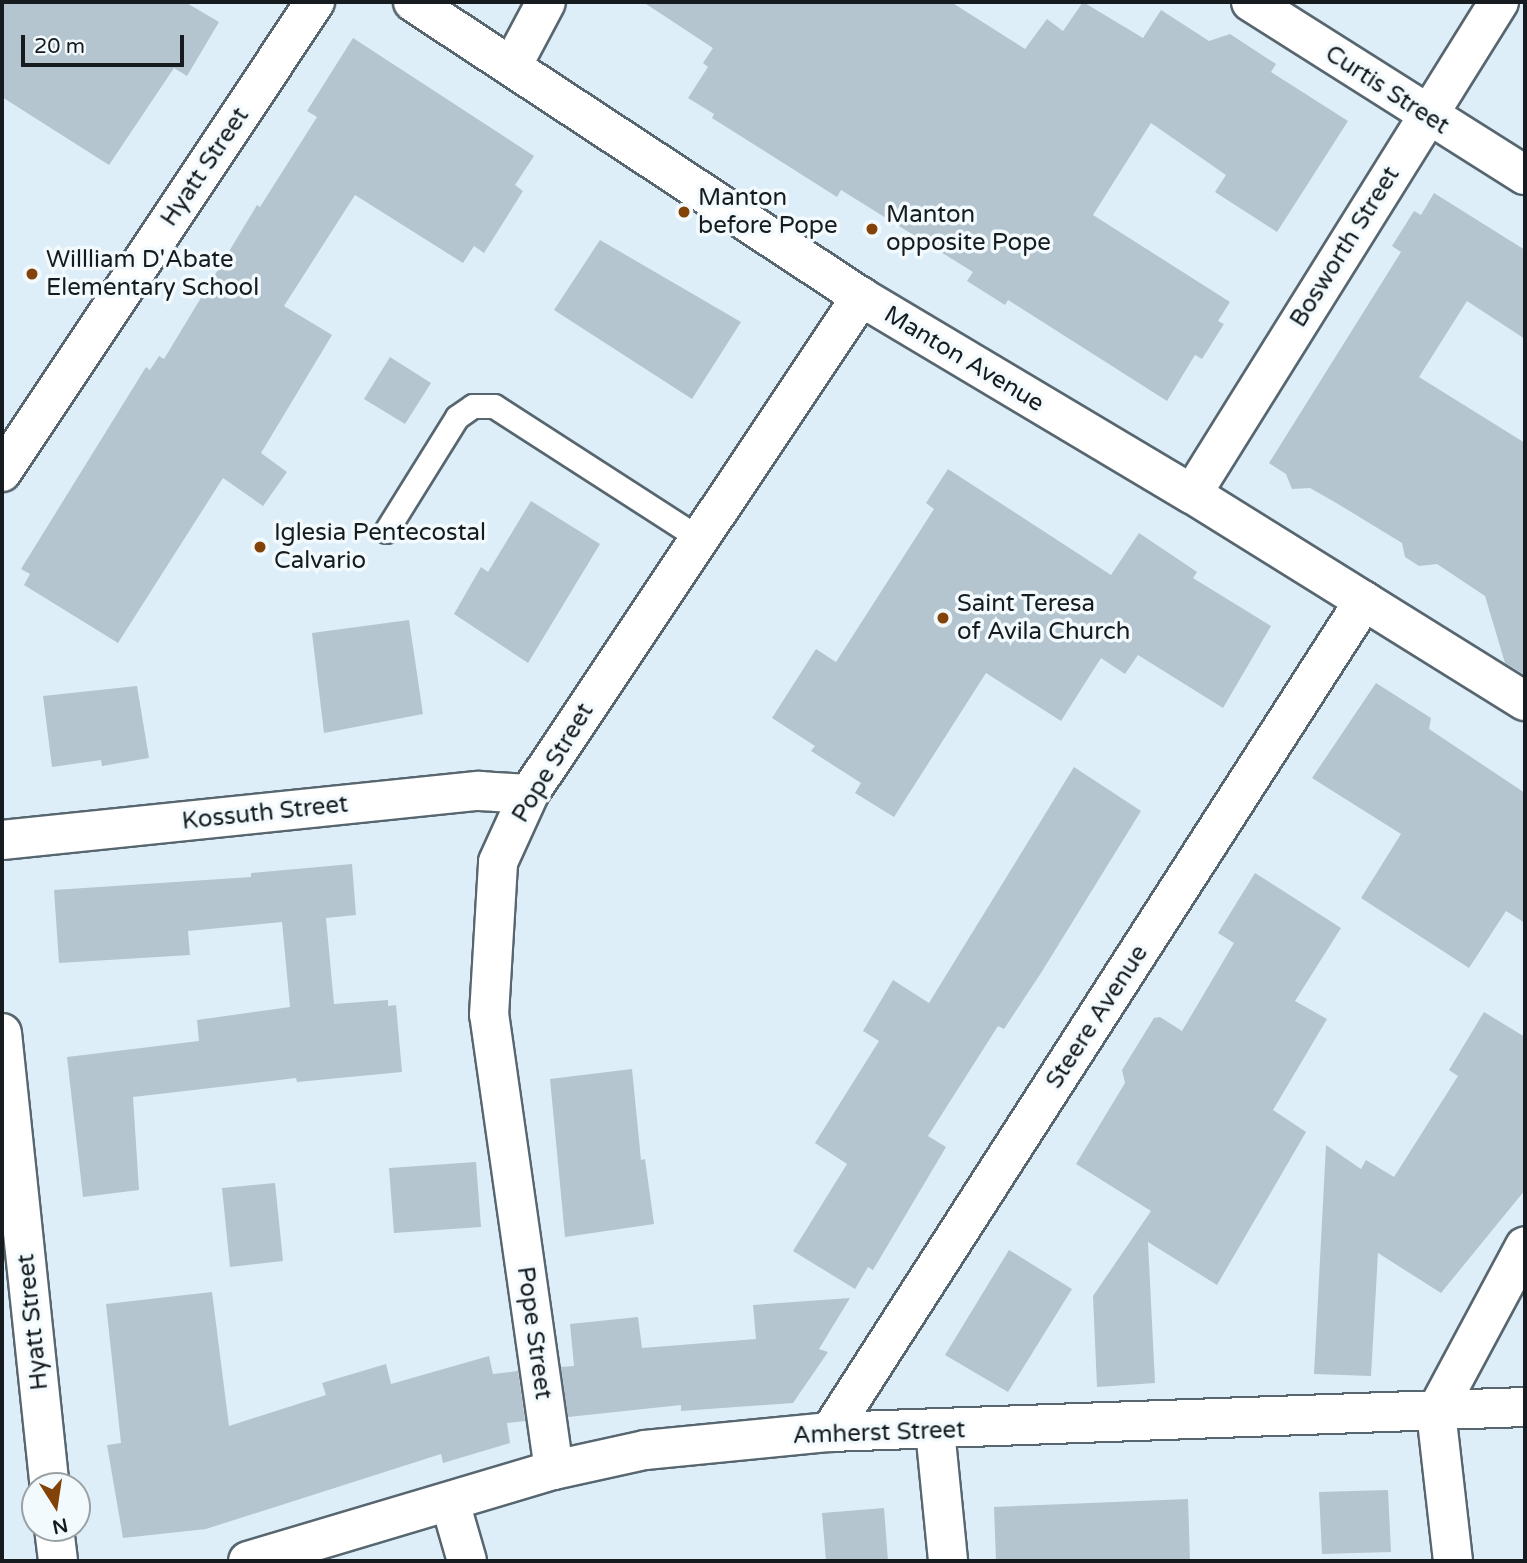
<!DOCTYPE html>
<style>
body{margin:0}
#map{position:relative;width:1527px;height:1563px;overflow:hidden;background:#ddeef9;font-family:"Varela Round",sans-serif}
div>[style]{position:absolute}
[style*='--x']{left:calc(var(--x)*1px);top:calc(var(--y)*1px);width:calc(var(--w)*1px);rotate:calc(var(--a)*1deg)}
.building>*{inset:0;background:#b5c5cf}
.roads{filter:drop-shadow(2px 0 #57666f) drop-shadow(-2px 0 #57666f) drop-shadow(0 2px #57666f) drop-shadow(0 -2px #57666f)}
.service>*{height:23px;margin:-11.5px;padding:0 11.5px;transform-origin:11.5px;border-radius:11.5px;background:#fff}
.minor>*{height:38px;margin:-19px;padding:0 19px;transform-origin:19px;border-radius:19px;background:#fff}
.secondary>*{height:38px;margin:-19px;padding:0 19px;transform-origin:19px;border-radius:19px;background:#fff}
.dots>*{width:19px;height:19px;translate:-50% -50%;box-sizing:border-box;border:4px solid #f3fafe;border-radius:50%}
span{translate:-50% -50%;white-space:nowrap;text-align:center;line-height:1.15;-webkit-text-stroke:7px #f3fafe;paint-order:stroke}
.street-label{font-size:24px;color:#151b1f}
.poi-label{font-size:24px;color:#151b1f}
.left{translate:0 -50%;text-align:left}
.frame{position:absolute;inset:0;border:4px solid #151b1f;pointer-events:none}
.north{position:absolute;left:21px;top:1472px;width:70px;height:70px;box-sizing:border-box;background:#f3fafe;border:2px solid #9aa1a5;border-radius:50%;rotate:168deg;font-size:19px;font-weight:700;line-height:28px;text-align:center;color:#151b1f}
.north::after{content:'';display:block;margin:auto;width:24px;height:32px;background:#834308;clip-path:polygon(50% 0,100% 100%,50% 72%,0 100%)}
.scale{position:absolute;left:21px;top:35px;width:163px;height:32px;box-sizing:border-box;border:4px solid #151b1f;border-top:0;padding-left:9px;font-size:21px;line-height:24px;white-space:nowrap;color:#151b1f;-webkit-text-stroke:5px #f3fafe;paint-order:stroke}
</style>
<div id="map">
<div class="building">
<div style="clip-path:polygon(2px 2px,185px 2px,219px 22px,187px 76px,174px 68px,109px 165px,2px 97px)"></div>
<div style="clip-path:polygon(643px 2px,951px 2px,1025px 49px,1047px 19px,1063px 31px,1083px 2px,1143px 38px,1161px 10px,1209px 41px,1230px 34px,1276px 64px,1271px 72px,1348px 121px,1277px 232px,1215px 192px,1226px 175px,1151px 123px,1093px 215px,1230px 302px,1218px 321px,1224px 324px,1202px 359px,1195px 355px,1167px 401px,1008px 300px,1005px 305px,967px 281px,973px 272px,841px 190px,837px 197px,712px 118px,714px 114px,688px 98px,708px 67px,703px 63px,713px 48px)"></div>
<div style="clip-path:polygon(353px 38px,534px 156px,515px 185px,523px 191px,484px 253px,474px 246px,463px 263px,355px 195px,284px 306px,332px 335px,261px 453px,287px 472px,263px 506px,223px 478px,118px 643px,24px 585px,30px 574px,21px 569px,146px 367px,150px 370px,159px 356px,164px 359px,257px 205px,260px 207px,317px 117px,307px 111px)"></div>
<div style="clip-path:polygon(1434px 193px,1525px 250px,1525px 339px,1467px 301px,1419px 377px,1525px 443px,1525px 675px,1505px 663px,1485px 596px,1437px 564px,1419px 566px,1405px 557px,1402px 543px,1338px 504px,1310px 488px,1292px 489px,1286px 474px,1269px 463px,1401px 252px,1392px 246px,1414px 211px,1421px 215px)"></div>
<div style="clip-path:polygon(600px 240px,741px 322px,692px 399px,554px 310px)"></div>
<div style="clip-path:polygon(390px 357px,431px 383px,405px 424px,364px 399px)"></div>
<div style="clip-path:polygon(948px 469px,1111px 575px,1139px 533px,1197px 572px,1193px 578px,1271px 626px,1223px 708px,1138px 655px,1125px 674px,1101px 658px,1061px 721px,986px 673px,894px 817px,855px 793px,861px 783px,811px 751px,815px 746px,772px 718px,816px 649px,836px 662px,934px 509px,926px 503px)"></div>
<div style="clip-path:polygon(531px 501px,600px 544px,528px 663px,454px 614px,481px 567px,488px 572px)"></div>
<div style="clip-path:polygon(409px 620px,423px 714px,324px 733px,312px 633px)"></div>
<div style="clip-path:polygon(1376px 683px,1431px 718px,1429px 729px,1525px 793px,1525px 923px,1506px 911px,1469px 968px,1361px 898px,1401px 834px,1312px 778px)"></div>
<div style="clip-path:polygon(137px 686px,149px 758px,102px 766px,101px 760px,52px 767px,43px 696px)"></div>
<div style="clip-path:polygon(1074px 767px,1141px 811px,1041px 973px,1004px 1029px,998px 1026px,928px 1136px,946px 1147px,873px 1270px,868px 1267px,855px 1289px,793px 1251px,847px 1164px,815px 1143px,879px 1041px,863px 1031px,893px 980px,929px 1003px)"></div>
<div style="clip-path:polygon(352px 864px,356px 915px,326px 918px,334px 1004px,388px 1000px,388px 1006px,396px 1005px,402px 1072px,297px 1082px,296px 1078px,133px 1097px,139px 1190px,83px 1197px,67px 1057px,199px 1041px,197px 1020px,290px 1007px,282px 922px,188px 931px,190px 955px,59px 963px,54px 890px,251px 877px,251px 873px)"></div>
<div style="clip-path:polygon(1255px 873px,1341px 928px,1295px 1001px,1327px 1019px,1273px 1110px,1306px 1132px,1217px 1285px,1148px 1242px,1155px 1383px,1097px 1387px,1093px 1296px,1151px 1211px,1076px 1164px,1125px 1083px,1122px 1070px,1154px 1018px,1160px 1017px,1182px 1031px,1234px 943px,1218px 933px)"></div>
<div style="clip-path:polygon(1484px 1012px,1525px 1037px,1525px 1190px,1441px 1293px,1378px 1253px,1371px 1376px,1314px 1374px,1326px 1145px,1361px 1169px,1366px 1160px,1394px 1177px,1458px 1076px,1449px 1070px)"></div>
<div style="clip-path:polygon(632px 1069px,641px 1160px,645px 1159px,654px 1224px,565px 1237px,550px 1079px)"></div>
<div style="clip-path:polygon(476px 1162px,481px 1227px,394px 1233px,389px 1168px)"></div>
<div style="clip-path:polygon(275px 1183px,283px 1261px,230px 1267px,222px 1188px)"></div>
<div style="clip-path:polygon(1009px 1250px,1072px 1289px,1008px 1392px,945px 1355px)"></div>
<div style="clip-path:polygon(212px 1292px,229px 1426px,326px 1395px,322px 1383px,386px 1364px,391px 1384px,489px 1356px,493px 1374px,518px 1371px,525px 1421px,507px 1423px,510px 1443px,443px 1463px,441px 1454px,206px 1529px,123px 1538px,107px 1445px,121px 1443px,106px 1304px)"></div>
<div style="clip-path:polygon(850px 1298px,819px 1349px,828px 1352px,793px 1403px,681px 1411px,681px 1405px,568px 1417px,561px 1367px,574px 1366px,570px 1324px,638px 1317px,642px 1348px,756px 1339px,753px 1305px)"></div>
<div style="clip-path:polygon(1388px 1490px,1391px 1552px,1322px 1554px,1319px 1492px)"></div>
<div style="clip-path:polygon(1188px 1499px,1190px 1561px,996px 1561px,994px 1507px)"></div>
<div style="clip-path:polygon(884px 1508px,888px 1561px,826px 1561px,822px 1513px)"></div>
</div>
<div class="roads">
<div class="service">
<div style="--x:386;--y:531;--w:134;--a:-58.1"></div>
<div style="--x:457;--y:417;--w:19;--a:-35"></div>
<div style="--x:473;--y:406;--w:21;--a:0"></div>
<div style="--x:494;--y:406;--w:242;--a:32.8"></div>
</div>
<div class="minor">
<div style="--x:1251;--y:2;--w:324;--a:32.3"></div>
<div style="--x:512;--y:66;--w:72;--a:-62"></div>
<div style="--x:2;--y:472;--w:565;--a:-56.34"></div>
<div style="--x:1192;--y:494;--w:580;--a:-58.04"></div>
<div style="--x:2;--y:840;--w:480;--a:-5.9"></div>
<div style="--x:479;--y:791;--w:50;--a:3.4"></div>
<div style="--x:2;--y:1033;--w:456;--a:84"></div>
<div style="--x:935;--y:1430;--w:132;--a:84.3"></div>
<div style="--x:830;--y:1432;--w:988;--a:-57.28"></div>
<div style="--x:554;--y:1470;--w:460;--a:-98.1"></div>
<div style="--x:489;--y:1015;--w:153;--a:-86.6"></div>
<div style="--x:498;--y:862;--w:75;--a:-65.5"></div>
<div style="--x:529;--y:794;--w:598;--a:-56.26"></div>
<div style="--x:450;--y:1502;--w:61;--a:73.9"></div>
<div style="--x:54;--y:1528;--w:33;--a:83"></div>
<div style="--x:248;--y:1561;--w:319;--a:-16.6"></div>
<div style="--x:554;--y:1470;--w:93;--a:-12.4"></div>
<div style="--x:645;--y:1450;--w:186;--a:-5.6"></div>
<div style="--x:830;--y:1432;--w:695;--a:-2.06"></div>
<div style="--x:1453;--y:1561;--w:150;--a:-96.5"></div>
<div style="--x:1436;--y:1412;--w:188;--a:-61.8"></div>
</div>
<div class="secondary">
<div style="--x:413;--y:2;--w:536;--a:33.36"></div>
<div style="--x:861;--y:297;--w:385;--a:30.8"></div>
<div style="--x:1192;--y:494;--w:392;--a:31.9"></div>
</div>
</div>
<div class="dots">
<div style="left:684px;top:212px;background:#834308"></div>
<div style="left:872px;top:229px;background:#834308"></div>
<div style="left:32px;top:274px;background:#834308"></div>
<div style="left:260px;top:547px;background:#834308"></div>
<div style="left:943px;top:618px;background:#834308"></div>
</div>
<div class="street-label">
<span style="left:1387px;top:90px;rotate:33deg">Curtis Street</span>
<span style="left:205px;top:167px;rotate:-56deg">Hyatt Street</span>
<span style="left:1345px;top:247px;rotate:-58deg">Bosworth Street</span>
<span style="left:964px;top:359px;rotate:31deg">Manton Avenue</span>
<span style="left:553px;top:763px;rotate:-59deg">Pope Street</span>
<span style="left:265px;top:813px;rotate:-6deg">Kossuth Street</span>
<span style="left:1097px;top:1017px;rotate:-57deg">Steere Avenue</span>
<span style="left:33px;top:1322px;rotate:-96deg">Hyatt Street</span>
<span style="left:534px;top:1333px;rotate:82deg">Pope Street</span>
<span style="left:879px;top:1433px;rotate:-2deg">Amherst Street</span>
</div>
<div class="poi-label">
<span class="left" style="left:698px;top:212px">Manton<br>before Pope</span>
<span class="left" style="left:886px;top:229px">Manton<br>opposite Pope</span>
<span class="left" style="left:46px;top:274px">Willliam D'Abate<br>Elementary School</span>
<span class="left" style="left:274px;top:547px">Iglesia Pentecostal<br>Calvario</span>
<span class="left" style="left:957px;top:618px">Saint Teresa<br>of Avila Church</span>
</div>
<div class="frame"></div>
<div class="north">N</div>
<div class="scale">20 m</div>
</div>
